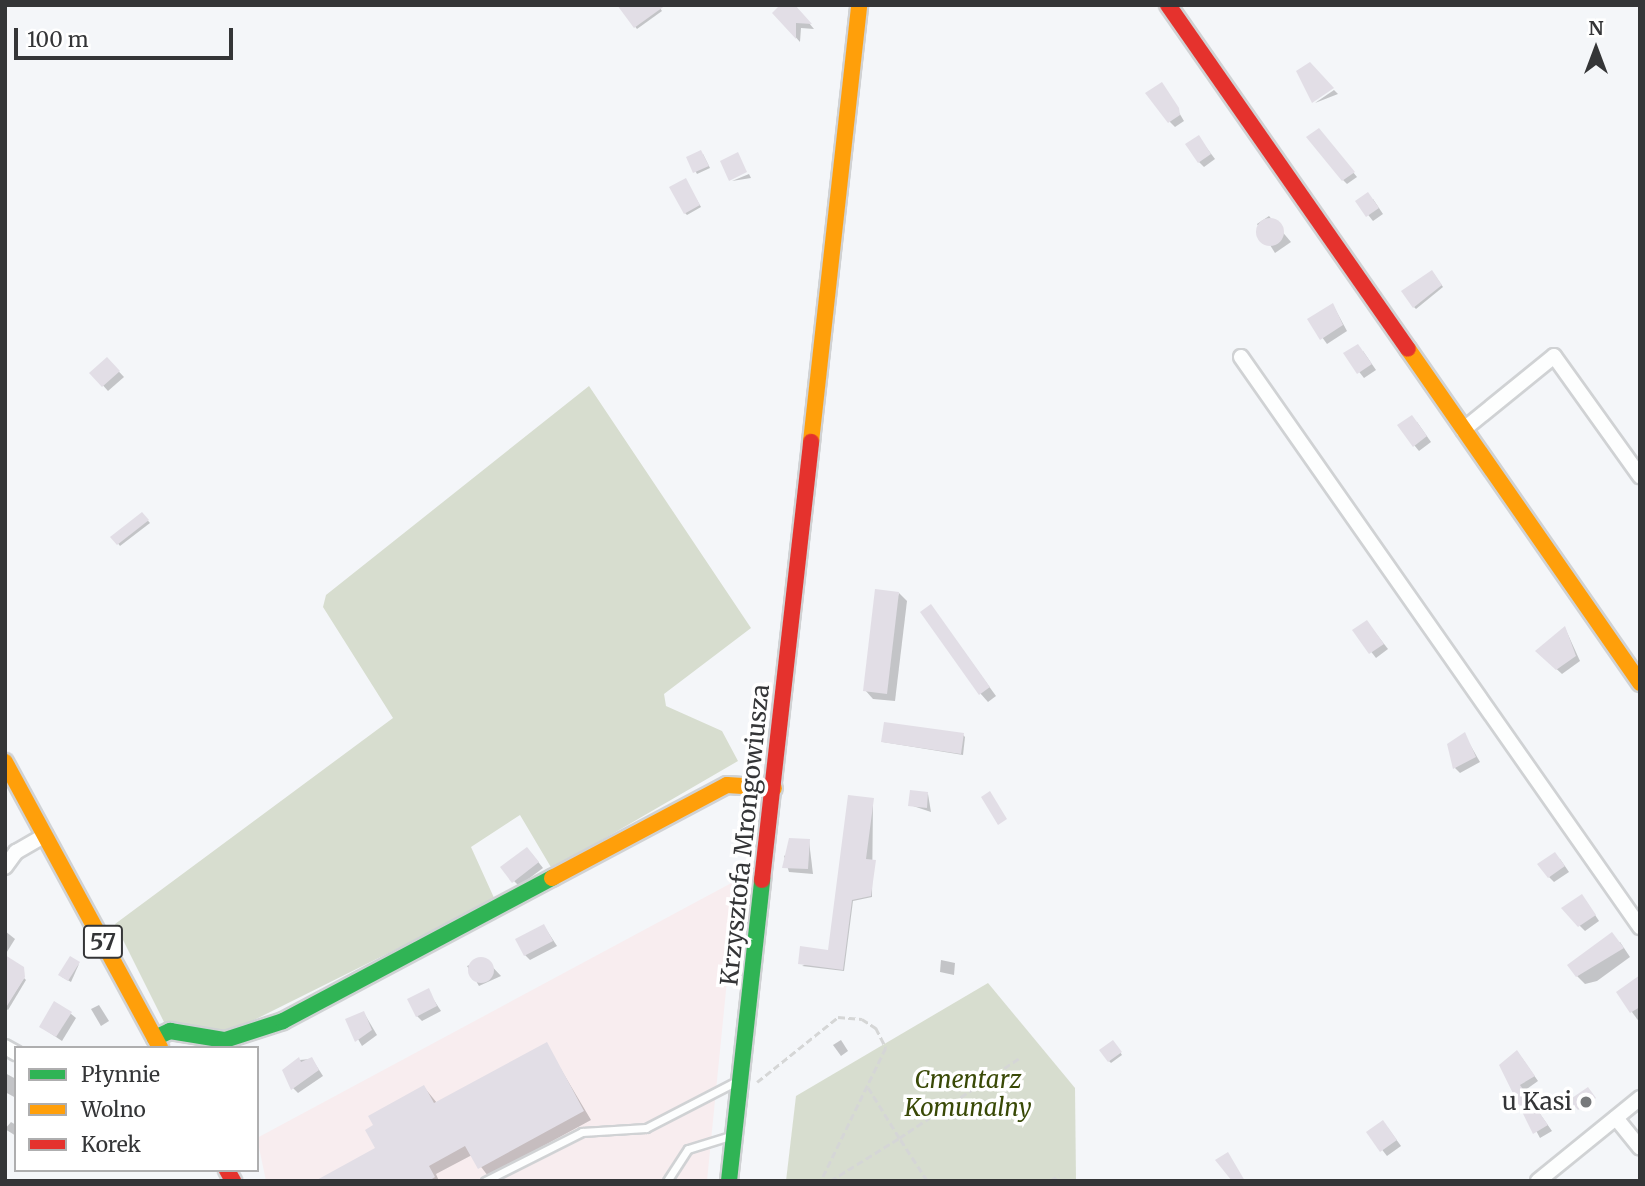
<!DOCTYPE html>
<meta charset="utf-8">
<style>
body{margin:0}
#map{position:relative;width:1645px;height:1186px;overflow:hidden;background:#f4f6f9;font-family:Merriweather,serif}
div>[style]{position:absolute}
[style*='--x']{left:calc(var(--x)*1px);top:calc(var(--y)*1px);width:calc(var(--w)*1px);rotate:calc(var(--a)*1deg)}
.industrial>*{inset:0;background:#f8edef}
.green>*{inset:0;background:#d7ddcf}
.shadow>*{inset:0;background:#0003}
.building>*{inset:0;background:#e2dee6}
.round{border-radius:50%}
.path>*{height:2.5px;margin-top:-1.25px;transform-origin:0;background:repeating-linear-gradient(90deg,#d5d6d6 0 7px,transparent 0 10.5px)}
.roads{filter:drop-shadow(2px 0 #d0d2d4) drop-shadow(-2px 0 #d0d2d4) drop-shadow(0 2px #d0d2d4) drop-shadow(0 -2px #d0d2d4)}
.lane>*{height:7px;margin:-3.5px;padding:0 3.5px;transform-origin:3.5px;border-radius:3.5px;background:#fdfefe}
.street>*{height:14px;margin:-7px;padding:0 7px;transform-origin:7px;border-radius:7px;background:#fdfefe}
.fast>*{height:16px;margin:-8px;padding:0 8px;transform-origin:8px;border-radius:8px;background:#30b455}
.slow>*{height:16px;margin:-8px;padding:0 8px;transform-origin:8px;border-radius:8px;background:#ff9f0a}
.jam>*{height:16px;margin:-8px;padding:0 8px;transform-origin:8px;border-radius:8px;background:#e5322d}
.dots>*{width:19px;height:19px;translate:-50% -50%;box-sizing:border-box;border:4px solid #fff;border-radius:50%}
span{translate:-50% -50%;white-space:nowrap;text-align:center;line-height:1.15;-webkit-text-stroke:7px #fff;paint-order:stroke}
.shield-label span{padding:2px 5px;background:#fff;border:2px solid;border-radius:5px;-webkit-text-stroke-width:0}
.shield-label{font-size:23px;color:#343537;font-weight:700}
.street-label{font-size:24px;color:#343537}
.park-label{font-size:24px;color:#394906;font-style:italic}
.poi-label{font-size:24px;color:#343537}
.right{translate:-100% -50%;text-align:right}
.frame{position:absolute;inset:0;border:7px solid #343537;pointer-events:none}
.legend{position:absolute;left:14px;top:1046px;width:245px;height:126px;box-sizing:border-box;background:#fff;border:2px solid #aeaeaf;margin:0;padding:9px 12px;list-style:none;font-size:21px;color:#343537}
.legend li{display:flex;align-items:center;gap:14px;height:35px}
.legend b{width:35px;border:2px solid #aeaeaf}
.north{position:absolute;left:1561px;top:14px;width:70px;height:70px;-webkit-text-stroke:5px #fff;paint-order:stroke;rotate:0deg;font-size:19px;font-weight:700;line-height:28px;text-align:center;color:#343537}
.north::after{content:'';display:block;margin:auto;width:24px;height:32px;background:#343537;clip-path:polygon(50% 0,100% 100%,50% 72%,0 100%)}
.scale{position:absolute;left:14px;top:28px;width:219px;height:32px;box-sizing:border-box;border:4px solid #343537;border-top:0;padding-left:9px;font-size:21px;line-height:24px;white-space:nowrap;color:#343537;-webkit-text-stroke:5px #fff;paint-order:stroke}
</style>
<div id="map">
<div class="industrial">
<div style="clip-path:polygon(737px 880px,707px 1181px,266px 1181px,257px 1138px)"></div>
</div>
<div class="green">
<div style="clip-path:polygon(589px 386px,751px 628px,664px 694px,666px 706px,722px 731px,738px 761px,552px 869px,520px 815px,471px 847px,495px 900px,230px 1032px,164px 1022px,115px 924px,393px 718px,323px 607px,326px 595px)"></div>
<div style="clip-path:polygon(988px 983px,1075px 1088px,1076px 1181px,786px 1181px,796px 1096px)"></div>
</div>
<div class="shadow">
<div style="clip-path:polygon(619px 5px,658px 5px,662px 11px,637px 29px)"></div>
<div style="clip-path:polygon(794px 5px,814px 29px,801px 28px,800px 42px,774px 13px)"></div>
<div style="clip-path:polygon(1162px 84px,1184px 121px,1175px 127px,1170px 122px)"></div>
<div style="clip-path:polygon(1334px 90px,1338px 94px,1315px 103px)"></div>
<div style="clip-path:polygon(1322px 134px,1357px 177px,1347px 184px,1343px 180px)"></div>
<div style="clip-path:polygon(1203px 143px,1215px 159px,1204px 167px,1199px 162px)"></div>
<div style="clip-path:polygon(703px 154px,710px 168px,697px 174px,688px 158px)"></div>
<div style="clip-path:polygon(749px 174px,751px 178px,732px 181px)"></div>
<div style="clip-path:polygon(687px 183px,701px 207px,687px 215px,685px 213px)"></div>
<div style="clip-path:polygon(1373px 199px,1383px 214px,1373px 221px,1357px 201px)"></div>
<div style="clip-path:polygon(1269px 216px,1291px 242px,1275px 253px,1257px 224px)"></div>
<div style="clip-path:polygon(1434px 274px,1443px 287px,1416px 309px,1414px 307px)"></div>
<div style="clip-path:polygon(1333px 305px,1347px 331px,1327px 344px,1309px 319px)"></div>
<div style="clip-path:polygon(1363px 351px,1376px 370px,1364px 378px,1345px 354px)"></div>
<div style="clip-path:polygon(107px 359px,124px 377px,108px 391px,92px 373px)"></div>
<div style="clip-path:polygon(1417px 422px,1431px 442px,1419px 451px,1414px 445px)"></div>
<div style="clip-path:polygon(142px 514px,150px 523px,120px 546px,113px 537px)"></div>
<div style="clip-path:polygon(899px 593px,907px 601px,895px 701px,873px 699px,865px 690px)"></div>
<div style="clip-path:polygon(931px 606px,996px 696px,988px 702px,980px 693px)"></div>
<div style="clip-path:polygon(1367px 622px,1388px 649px,1376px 658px,1355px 631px)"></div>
<div style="clip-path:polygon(1565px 628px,1580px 661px,1562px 674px,1537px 651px)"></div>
<div style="clip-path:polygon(1464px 734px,1480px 762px,1460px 773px,1455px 768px)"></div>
<div style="clip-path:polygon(965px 737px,963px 755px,883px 742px,963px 735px)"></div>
<div style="clip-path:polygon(928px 794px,931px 812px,910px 805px)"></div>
<div style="clip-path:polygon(873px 800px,872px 897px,853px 901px,844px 971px,802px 966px,830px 952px)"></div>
<div style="clip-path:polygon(809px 841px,813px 874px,789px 872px,784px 856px)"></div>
<div style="clip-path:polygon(532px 854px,543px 868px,519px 886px,514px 881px)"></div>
<div style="clip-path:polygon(1560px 859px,1569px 872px,1554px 882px,1549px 877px)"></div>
<div style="clip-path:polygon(1586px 901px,1599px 921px,1585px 931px,1563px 909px)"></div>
<div style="clip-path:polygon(544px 926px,557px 946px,530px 960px,525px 955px)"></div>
<div style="clip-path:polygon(5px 931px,15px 939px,5px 955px)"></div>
<div style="clip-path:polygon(1620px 942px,1630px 957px,1597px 981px,1585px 984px,1577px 976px)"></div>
<div style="clip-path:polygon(485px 959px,501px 976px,479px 986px,467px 966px)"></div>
<div style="clip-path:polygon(941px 960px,955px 963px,954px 975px,940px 972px)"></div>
<div style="clip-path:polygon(79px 964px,71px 982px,62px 977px)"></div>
<div style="clip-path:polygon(24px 978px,26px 980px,8px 1010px,5px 1008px)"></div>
<div style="clip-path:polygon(1640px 978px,1640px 1023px,1618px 993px)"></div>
<div style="clip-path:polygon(428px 991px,441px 1011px,422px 1021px,417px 1016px)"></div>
<div style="clip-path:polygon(99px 1005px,109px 1021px,101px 1026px,91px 1009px)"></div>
<div style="clip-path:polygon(70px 1013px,76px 1018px,62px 1041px,41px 1027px)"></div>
<div style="clip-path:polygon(364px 1013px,377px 1035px,362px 1046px,347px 1020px)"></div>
<div style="clip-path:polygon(841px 1040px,848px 1051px,841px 1056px,833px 1045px)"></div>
<div style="clip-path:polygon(546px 1044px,591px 1120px,488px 1176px,472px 1155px,436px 1174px,439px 1181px,333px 1181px,377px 1149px,424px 1087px,437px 1103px)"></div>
<div style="clip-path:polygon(1115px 1044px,1122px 1055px,1111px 1063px,1109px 1061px)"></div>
<div style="clip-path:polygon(1522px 1058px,1538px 1081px,1524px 1091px,1552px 1131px,1540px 1138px,1501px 1065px)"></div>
<div style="clip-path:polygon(312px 1059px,323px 1076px,298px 1093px,293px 1088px,299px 1060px)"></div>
<div style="clip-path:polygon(5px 1073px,16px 1079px,16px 1098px,5px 1092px)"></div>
<div style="clip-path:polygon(11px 1122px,16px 1125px,16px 1136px,5px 1129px)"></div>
<div style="clip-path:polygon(1388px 1128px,1401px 1146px,1387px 1156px,1369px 1133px)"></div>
</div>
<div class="building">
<div style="clip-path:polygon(617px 5px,666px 5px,634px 28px)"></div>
<div style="clip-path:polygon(780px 5px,795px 5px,812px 24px,796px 23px,796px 39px,772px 13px)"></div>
<div style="clip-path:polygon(1310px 62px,1334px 88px,1312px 103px,1296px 71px)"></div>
<div style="clip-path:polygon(1162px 82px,1179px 108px,1180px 115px,1168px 123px,1145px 93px)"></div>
<div style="clip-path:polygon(1319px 128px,1355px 172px,1342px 181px,1306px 137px)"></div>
<div style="clip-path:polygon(1199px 135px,1211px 154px,1198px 163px,1185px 144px)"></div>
<div style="clip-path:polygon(701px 150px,709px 166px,693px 173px,686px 157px)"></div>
<div style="clip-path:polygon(738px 152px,747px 172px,729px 181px,720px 161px)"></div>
<div style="clip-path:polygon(686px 178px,700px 205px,684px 214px,669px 187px)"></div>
<div style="clip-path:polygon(1368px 192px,1379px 208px,1366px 217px,1355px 201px)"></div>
<div class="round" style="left:1256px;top:218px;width:28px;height:28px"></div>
<div style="clip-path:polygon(1432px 270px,1442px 285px,1413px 308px,1401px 291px)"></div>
<div style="clip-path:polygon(1333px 303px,1343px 325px,1320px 340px,1307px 319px)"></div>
<div style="clip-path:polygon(1358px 344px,1372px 364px,1357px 374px,1343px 353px)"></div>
<div style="clip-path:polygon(107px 357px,120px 371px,102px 387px,89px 373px)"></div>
<div style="clip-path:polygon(1412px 415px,1427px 436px,1413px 447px,1397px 425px)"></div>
<div style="clip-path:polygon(142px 512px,149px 520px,117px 545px,110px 537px)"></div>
<div style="clip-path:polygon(875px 589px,899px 592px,887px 694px,863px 691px)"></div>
<div style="clip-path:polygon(931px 604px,990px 687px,979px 695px,920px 612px)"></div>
<div style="clip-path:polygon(1367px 620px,1384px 644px,1369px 654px,1352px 630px)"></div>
<div style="clip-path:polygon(1565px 626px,1576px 656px,1556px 670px,1535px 651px)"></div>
<div style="clip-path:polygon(884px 722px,964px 733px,961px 754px,881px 742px)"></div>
<div style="clip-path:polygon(1465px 732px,1476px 757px,1453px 769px,1447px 744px)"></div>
<div style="clip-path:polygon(910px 790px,928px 792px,927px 808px,908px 806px)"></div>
<div style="clip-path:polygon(990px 791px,1007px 819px,998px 825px,981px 797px)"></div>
<div style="clip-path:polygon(848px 795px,874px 798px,866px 859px,876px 860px,871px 896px,852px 900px,843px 970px,798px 964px,800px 946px,828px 950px)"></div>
<div style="clip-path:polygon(789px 838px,810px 839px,808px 869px,782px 868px)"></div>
<div style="clip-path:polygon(527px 847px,539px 862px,512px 883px,500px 867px)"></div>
<div style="clip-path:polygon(1555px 852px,1565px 866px,1548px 878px,1537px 864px)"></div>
<div style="clip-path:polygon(1582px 894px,1596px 915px,1578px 927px,1561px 908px)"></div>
<div style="clip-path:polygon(544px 924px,553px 941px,524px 956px,515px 939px)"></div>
<div style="clip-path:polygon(1612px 932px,1624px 948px,1576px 977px,1567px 965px)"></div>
<div style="clip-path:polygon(5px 955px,24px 967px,25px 977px,5px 1009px)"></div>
<div style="clip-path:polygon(70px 956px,80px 962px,68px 981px,58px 975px)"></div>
<div class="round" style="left:468px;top:957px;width:26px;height:26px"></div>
<div style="clip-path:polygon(1640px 975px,1640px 1007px,1630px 1013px,1616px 992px)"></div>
<div style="clip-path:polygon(429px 988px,437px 1006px,416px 1017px,407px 999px)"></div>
<div style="clip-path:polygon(54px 1001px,72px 1012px,56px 1037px,39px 1027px)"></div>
<div style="clip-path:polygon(364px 1011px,372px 1030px,355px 1042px,345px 1019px)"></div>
<div style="clip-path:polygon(1113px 1040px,1122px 1052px,1108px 1062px,1099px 1050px)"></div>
<div style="clip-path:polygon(547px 1042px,584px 1111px,478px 1169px,465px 1146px,429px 1166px,435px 1177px,429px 1181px,315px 1181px,375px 1148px,365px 1130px,373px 1125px,368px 1116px,424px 1085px,434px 1103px)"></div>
<div style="clip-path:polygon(1517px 1050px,1535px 1076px,1520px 1085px,1548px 1125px,1533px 1134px,1499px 1065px)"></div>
<div style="clip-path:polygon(299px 1057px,301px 1062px,312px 1057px,319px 1070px,291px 1090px,282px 1070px)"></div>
<div style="clip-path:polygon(1588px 1087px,1596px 1098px,1578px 1110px,1569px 1100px)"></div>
<div style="clip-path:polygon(1383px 1120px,1397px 1140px,1380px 1152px,1366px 1132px)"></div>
<div style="clip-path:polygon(1228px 1152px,1245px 1181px,1232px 1181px,1215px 1160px)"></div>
</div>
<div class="path">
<div style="--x:757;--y:1082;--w:104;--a:-38.7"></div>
<div style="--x:838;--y:1017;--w:24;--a:5"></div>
<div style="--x:862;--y:1019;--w:17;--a:33"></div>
<div style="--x:876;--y:1028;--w:22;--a:63"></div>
<div style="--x:886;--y:1048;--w:148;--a:116"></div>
<div style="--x:830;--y:1181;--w:81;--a:-31.9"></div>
<div style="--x:899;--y:1138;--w:59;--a:-121.8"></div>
<div style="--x:927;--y:1181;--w:51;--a:-123.1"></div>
<div style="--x:899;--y:1138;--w:146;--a:-33.6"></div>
<div style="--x:1050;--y:1181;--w:11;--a:-34"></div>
</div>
<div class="roads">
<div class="lane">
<div style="--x:485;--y:1181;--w:109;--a:-26.8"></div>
<div style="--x:582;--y:1132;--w:64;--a:-3.6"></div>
<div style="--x:646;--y:1128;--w:102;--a:-27.3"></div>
<div style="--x:667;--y:1181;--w:38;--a:-57"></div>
<div style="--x:688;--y:1149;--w:44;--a:-17.2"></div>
</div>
<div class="street">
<div style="--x:1241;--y:357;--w:696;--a:55.01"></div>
<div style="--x:1463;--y:430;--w:117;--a:-39.1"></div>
<div style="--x:1554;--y:356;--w:148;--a:54.4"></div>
<div style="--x:5;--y:867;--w:19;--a:-54"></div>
<div style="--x:16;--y:852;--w:34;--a:-30"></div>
<div style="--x:5;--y:1047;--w:13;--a:29"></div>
<div style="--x:1616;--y:1118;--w:38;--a:51"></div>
<div style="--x:1538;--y:1181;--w:132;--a:-39.1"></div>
</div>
<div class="fast">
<div style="--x:155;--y:1038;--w:17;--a:-25"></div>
<div style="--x:170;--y:1031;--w:56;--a:9.3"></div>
<div style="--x:225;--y:1040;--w:61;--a:-18.1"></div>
<div style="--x:283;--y:1021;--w:305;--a:-28"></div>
<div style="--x:729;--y:1181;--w:303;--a:-83.7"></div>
</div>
<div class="slow">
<div style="--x:1408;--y:349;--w:407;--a:55.2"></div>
<div style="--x:811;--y:442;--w:440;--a:-83.7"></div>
<div style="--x:5;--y:762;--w:325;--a:61.5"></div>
<div style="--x:552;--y:878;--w:198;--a:-28"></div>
<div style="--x:727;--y:785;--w:47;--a:3.7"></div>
</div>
<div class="jam">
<div style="--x:1168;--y:5;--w:419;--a:55.1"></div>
<div style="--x:762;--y:880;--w:441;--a:-83.6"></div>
<div style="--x:227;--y:1170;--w:13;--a:61"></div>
</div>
</div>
<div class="dots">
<div style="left:1586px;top:1102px;background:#77797b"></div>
</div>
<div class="shield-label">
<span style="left:103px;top:942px">57</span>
</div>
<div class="street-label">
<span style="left:745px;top:835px;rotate:-84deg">Krzysztofa Mrongowiusza</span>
</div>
<div class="park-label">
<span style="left:968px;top:1094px">Cmentarz<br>Komunalny</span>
</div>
<div class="poi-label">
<span class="right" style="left:1572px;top:1102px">u Kasi</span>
</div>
<div class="frame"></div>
<ul class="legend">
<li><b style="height:9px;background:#30b455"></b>Płynnie</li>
<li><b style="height:9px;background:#ff9f0a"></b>Wolno</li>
<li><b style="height:9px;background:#e5322d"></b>Korek</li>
</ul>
<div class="north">N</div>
<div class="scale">100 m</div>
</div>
